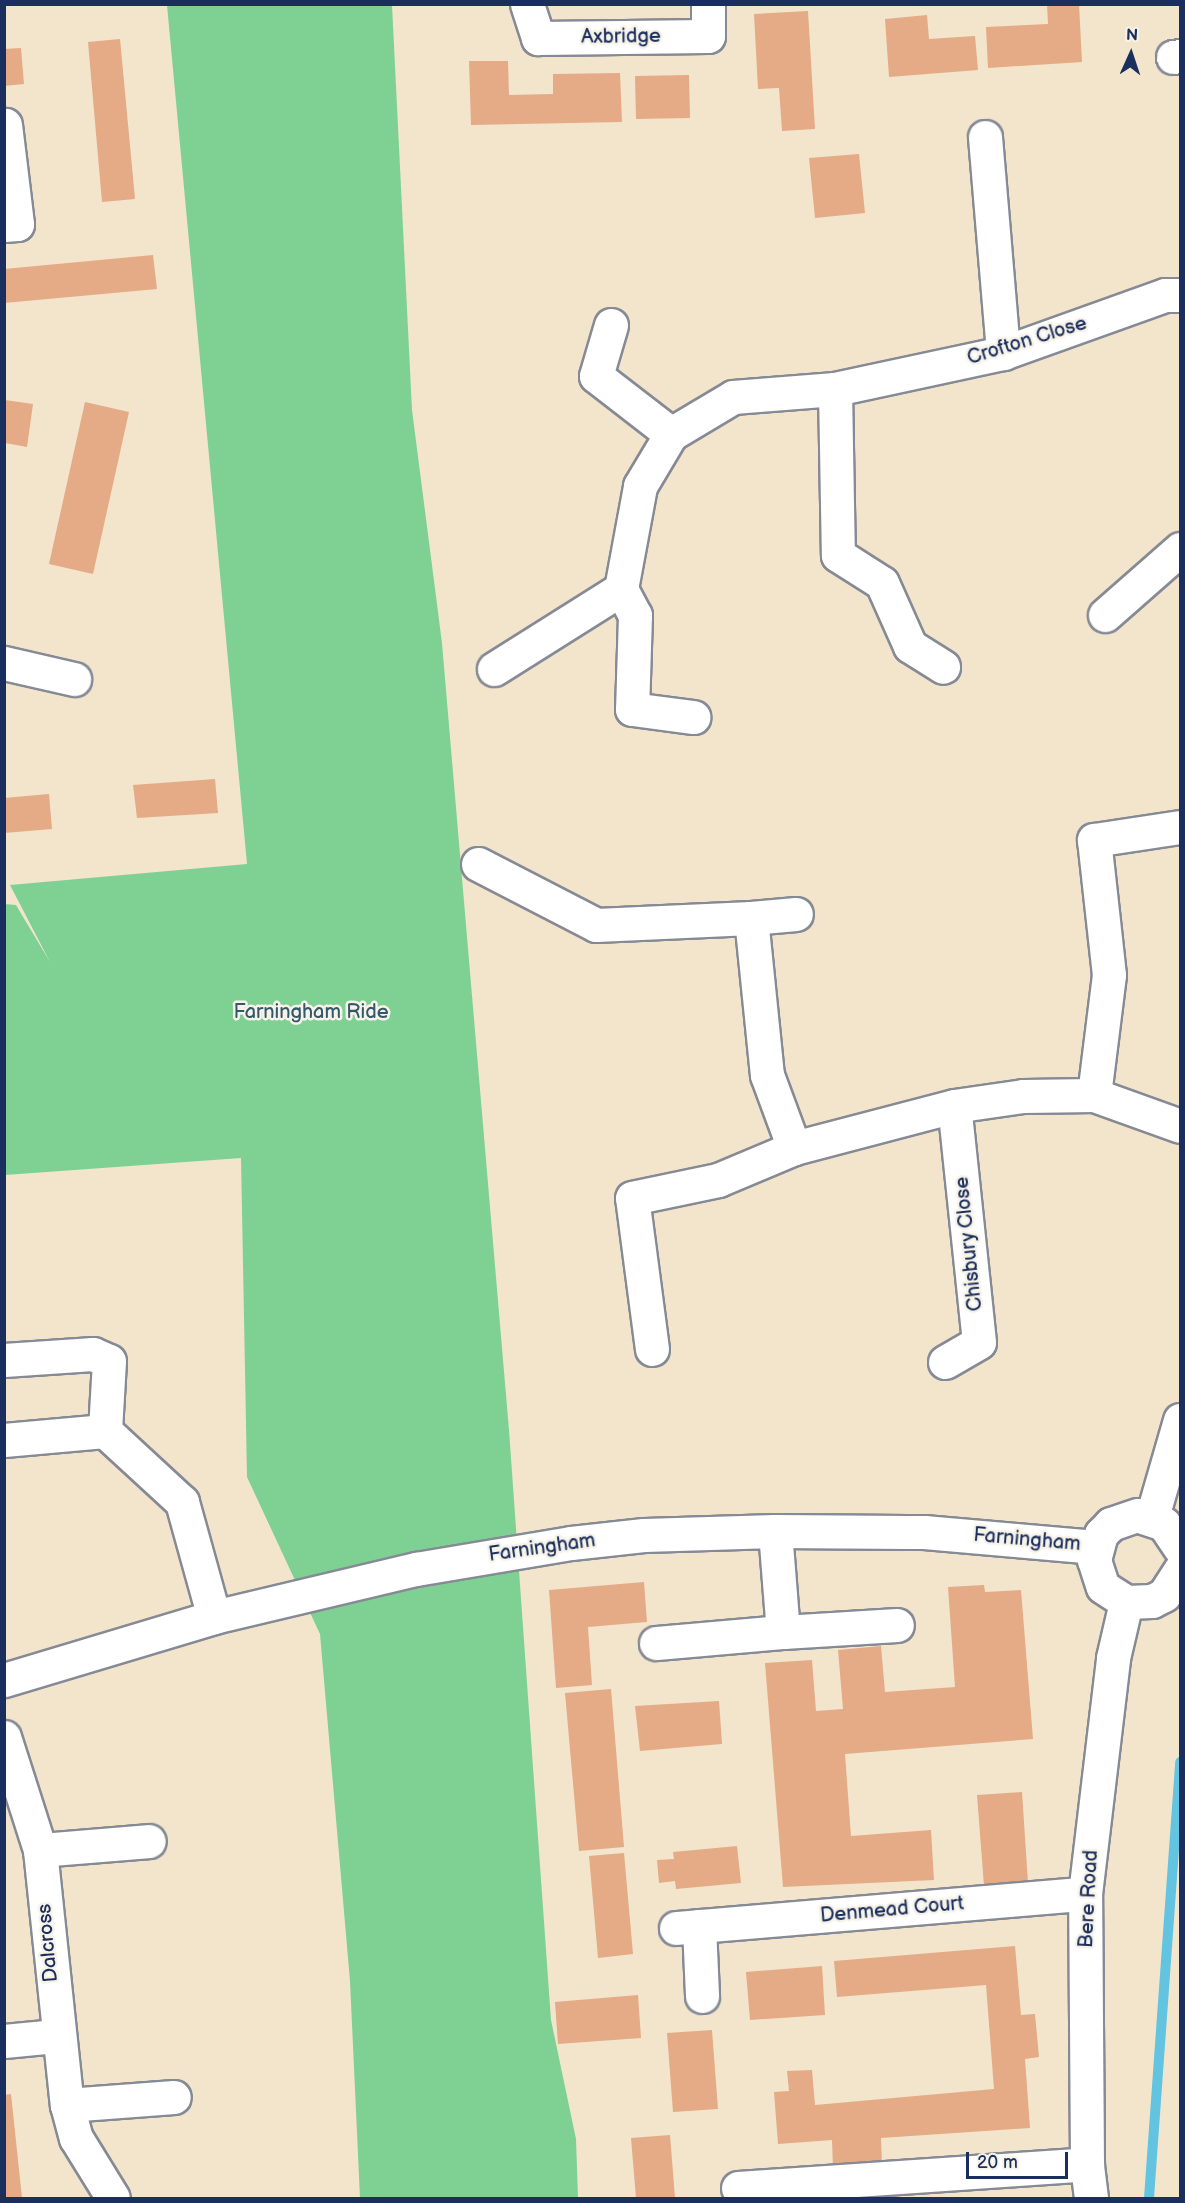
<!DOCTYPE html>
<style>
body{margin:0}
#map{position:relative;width:1185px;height:2203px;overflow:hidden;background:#f2e5cc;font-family:"Balsamiq Sans",sans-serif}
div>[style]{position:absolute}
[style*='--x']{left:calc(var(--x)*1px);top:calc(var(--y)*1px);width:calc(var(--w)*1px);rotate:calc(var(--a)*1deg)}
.green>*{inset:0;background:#7ed193}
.stream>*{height:10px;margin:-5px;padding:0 5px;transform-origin:5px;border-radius:5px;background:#62c4e0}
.building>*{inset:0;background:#e5aa86}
.roads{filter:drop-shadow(2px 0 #868a95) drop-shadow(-2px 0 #868a95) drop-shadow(0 2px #868a95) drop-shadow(0 -2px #868a95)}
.minor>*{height:33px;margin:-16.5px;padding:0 16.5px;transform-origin:16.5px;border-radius:16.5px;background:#fff}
span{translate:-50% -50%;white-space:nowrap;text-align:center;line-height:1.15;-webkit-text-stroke:5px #f7f3e8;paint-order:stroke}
.street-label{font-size:20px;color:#1b2f5e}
.park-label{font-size:20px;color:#34586b}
.frame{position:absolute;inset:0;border:6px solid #1b2f5e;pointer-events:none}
.north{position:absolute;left:1101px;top:24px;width:60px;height:60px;-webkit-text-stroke:4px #f7f3e8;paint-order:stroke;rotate:3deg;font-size:16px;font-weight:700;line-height:24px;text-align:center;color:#1b2f5e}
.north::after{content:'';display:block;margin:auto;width:21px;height:27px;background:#1b2f5e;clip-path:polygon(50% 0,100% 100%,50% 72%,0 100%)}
.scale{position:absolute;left:966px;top:2152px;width:102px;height:27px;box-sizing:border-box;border:3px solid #1b2f5e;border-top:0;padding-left:8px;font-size:18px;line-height:21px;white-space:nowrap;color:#1b2f5e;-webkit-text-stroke:4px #f7f3e8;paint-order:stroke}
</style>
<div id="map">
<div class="green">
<div style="clip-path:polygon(167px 5px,392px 5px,412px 410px,442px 643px,509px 1430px,551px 2020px,576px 2139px,578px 2198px,360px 2198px,350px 1981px,320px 1634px,247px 1477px,241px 1158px,5px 1175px,4px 904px,16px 905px,50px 962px,10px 885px,247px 864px)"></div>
</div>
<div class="stream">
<div style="--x:1149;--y:2198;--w:437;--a:-85.9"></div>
</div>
<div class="building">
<div style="clip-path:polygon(1047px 4px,1079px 4px,1082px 62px,988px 68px,986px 27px,1048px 24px)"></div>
<div style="clip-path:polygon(808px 11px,815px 129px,782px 131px,779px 88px,758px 89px,754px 14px)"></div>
<div style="clip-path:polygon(927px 15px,929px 39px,975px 36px,978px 70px,889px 77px,885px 19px)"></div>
<div style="clip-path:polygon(120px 39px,135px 199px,102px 202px,88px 42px)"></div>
<div style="clip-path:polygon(21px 48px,24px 84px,4px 86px,4px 49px)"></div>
<div style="clip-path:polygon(469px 61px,508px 61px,509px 95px,553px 94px,553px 74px,620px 73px,622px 122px,471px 125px)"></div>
<div style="clip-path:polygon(689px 75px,690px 118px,636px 119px,635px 76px)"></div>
<div style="clip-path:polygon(859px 154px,865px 213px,815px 218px,809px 158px)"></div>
<div style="clip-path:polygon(153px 255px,157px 289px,4px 303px,4px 269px)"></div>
<div style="clip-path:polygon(5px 400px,33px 404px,27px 447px,5px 443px)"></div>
<div style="clip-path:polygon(85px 402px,129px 412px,93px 574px,49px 564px)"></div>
<div style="clip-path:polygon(215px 779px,218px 813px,137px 818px,133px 785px)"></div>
<div style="clip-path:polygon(49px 794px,52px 829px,4px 833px,4px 798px)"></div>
<div style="clip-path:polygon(644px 1582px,647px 1622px,588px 1627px,592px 1685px,556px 1688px,549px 1590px)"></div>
<div style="clip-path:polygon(984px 1585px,985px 1592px,1021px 1590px,1033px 1739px,845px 1754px,851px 1836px,931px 1830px,934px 1880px,783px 1887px,765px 1663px,812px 1660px,816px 1711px,843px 1709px,838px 1650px,881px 1646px,885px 1692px,955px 1687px,948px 1587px)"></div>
<div style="clip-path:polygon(611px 1689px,624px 1847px,579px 1851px,565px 1693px)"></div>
<div style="clip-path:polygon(719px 1701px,722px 1744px,640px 1751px,635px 1706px)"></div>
<div style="clip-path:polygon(1022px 1792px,1028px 1883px,984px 1886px,977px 1795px)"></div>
<div style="clip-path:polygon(737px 1846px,741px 1883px,676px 1889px,675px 1881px,659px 1883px,657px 1860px,674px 1859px,673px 1852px)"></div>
<div style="clip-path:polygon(624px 1853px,633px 1954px,598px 1958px,589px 1856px)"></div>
<div style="clip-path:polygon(1015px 1946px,1021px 2015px,1035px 2014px,1039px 2057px,1025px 2059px,1030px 2128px,881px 2138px,882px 2165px,833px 2168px,832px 2140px,778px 2144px,774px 2092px,789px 2091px,787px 2071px,812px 2070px,815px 2105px,994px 2089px,986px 1985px,837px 1997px,834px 1961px)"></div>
<div style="clip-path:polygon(822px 1966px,825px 2015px,750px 2020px,746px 1972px)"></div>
<div style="clip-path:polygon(638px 1995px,641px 2038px,558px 2044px,555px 2002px)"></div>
<div style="clip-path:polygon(712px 2030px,718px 2109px,673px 2112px,667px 2033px)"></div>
<div style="clip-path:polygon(11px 2094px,22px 2198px,4px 2198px,4px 2095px)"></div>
<div style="clip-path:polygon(670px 2135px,675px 2198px,636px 2198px,631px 2138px)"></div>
</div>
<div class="roads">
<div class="minor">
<div style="--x:527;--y:4;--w:36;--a:72"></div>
<div style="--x:538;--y:38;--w:170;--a:-0.7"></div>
<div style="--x:708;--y:36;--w:32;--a:-90"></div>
<div style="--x:1173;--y:57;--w:7;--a:-8"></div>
<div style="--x:985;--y:137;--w:217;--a:85.2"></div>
<div style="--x:4;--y:225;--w:13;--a:-4"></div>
<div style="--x:17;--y:224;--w:100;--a:-96.9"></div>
<div style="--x:611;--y:325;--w:53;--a:106.4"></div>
<div style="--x:596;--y:376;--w:95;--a:37.7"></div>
<div style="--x:835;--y:389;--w:166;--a:89"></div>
<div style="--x:838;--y:555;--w:52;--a:32.5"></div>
<div style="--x:882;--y:583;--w:69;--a:66"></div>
<div style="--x:910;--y:646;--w:39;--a:32"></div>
<div style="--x:621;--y:589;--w:105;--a:-79.5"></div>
<div style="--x:640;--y:486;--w:61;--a:-59.2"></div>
<div style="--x:671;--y:434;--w:72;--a:-30.8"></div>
<div style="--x:733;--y:397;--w:102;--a:-4.5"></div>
<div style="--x:835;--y:389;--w:172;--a:-12.1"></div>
<div style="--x:1003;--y:353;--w:172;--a:-19.7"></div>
<div style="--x:1165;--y:295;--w:15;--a:0"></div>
<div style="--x:621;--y:589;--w:30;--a:62"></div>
<div style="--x:635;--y:615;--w:94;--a:91.8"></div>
<div style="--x:632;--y:709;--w:62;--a:7.5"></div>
<div style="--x:1105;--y:615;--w:100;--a:-41.3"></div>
<div style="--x:4;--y:663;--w:72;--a:12.9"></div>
<div style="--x:494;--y:669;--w:150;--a:-32.2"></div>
<div style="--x:478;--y:864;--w:133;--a:27.3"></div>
<div style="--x:596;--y:925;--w:155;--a:-2.6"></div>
<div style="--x:751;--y:918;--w:158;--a:84.2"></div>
<div style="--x:767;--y:1075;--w:78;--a:69.7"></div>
<div style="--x:751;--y:918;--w:45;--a:-5.1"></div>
<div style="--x:1094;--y:1095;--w:121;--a:-82.9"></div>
<div style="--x:1109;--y:975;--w:136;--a:-96.3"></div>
<div style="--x:1094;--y:840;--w:87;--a:-8.6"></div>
<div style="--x:652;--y:1349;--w:152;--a:-97.5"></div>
<div style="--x:632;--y:1198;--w:88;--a:-11.8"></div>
<div style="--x:718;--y:1180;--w:82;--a:-22.8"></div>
<div style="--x:794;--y:1148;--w:165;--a:-14.7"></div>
<div style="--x:954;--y:1106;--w:70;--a:-8.2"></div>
<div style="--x:1023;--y:1096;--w:71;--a:-0.8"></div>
<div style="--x:1094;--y:1095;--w:91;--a:19.8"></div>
<div style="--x:4;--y:1360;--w:89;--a:-3.9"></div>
<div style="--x:93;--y:1354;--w:17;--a:24"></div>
<div style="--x:109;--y:1361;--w:70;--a:93.3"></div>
<div style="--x:945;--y:1362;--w:39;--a:-30"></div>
<div style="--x:979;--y:1342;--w:237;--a:-96"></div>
<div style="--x:4;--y:1440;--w:101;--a:-5.1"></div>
<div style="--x:105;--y:1431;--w:105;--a:42.7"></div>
<div style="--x:182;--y:1502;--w:119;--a:74.5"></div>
<div style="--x:1152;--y:1517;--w:101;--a:-73.9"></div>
<div style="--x:775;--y:1531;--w:101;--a:85.5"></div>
<div style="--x:783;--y:1632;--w:114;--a:-3.5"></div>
<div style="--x:1180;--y:1548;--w:29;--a:-124"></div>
<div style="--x:1164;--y:1524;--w:28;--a:-162"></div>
<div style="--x:1137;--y:1515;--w:28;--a:161"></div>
<div style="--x:1111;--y:1524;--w:14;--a:135"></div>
<div style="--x:1101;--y:1534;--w:27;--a:105"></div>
<div style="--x:1094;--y:1560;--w:28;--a:72"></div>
<div style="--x:1103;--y:1587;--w:27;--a:33"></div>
<div style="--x:1126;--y:1602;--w:26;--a:-2"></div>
<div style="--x:1152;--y:1601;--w:13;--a:-27"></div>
<div style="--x:1164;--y:1595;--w:30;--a:-57"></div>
<div style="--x:656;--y:1643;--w:127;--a:-5"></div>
<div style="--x:4;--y:1680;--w:219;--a:-16.7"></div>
<div style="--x:214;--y:1617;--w:208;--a:-13.4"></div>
<div style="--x:416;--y:1569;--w:157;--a:-9.5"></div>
<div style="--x:571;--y:1543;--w:73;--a:-6.3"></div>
<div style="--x:644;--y:1535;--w:131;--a:-1.7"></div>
<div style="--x:775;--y:1531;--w:149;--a:0.4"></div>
<div style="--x:924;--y:1532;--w:172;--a:5"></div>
<div style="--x:4;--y:1737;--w:119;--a:72.3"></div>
<div style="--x:40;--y:1850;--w:256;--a:84"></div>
<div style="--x:67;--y:2105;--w:34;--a:75"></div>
<div style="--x:76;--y:2138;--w:70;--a:58.3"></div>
<div style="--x:40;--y:1850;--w:109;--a:-4.7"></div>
<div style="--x:699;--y:1926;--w:70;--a:87.5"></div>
<div style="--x:676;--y:1928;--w:410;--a:-4.8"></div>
<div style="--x:4;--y:2041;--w:52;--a:-5.5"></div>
<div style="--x:67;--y:2105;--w:107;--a:-4.3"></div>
<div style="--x:738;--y:2188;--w:350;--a:-3.9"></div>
<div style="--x:1091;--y:2198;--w:34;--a:-97"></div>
<div style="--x:1087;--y:2164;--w:270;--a:-90.4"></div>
<div style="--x:1085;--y:1894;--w:238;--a:-83.2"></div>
<div style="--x:1113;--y:1658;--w:57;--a:-76.9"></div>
</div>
</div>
<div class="street-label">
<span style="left:621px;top:37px;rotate:-1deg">Axbridge</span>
<span style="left:1027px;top:341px;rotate:-17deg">Crofton Close</span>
<span style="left:969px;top:1244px;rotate:-96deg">Chisbury Close</span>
<span style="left:1027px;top:1540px;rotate:5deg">Farningham</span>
<span style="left:542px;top:1548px;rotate:-8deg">Farningham</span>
<span style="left:1089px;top:1899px;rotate:-87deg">Bere Road</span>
<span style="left:892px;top:1910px;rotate:-5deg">Denmead Court</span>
<span style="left:48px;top:1943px;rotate:-95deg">Dalcross</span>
</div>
<div class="park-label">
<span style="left:311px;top:1012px">Farningham Ride</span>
</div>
<div class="frame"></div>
<div class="north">N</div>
<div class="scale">20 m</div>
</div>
